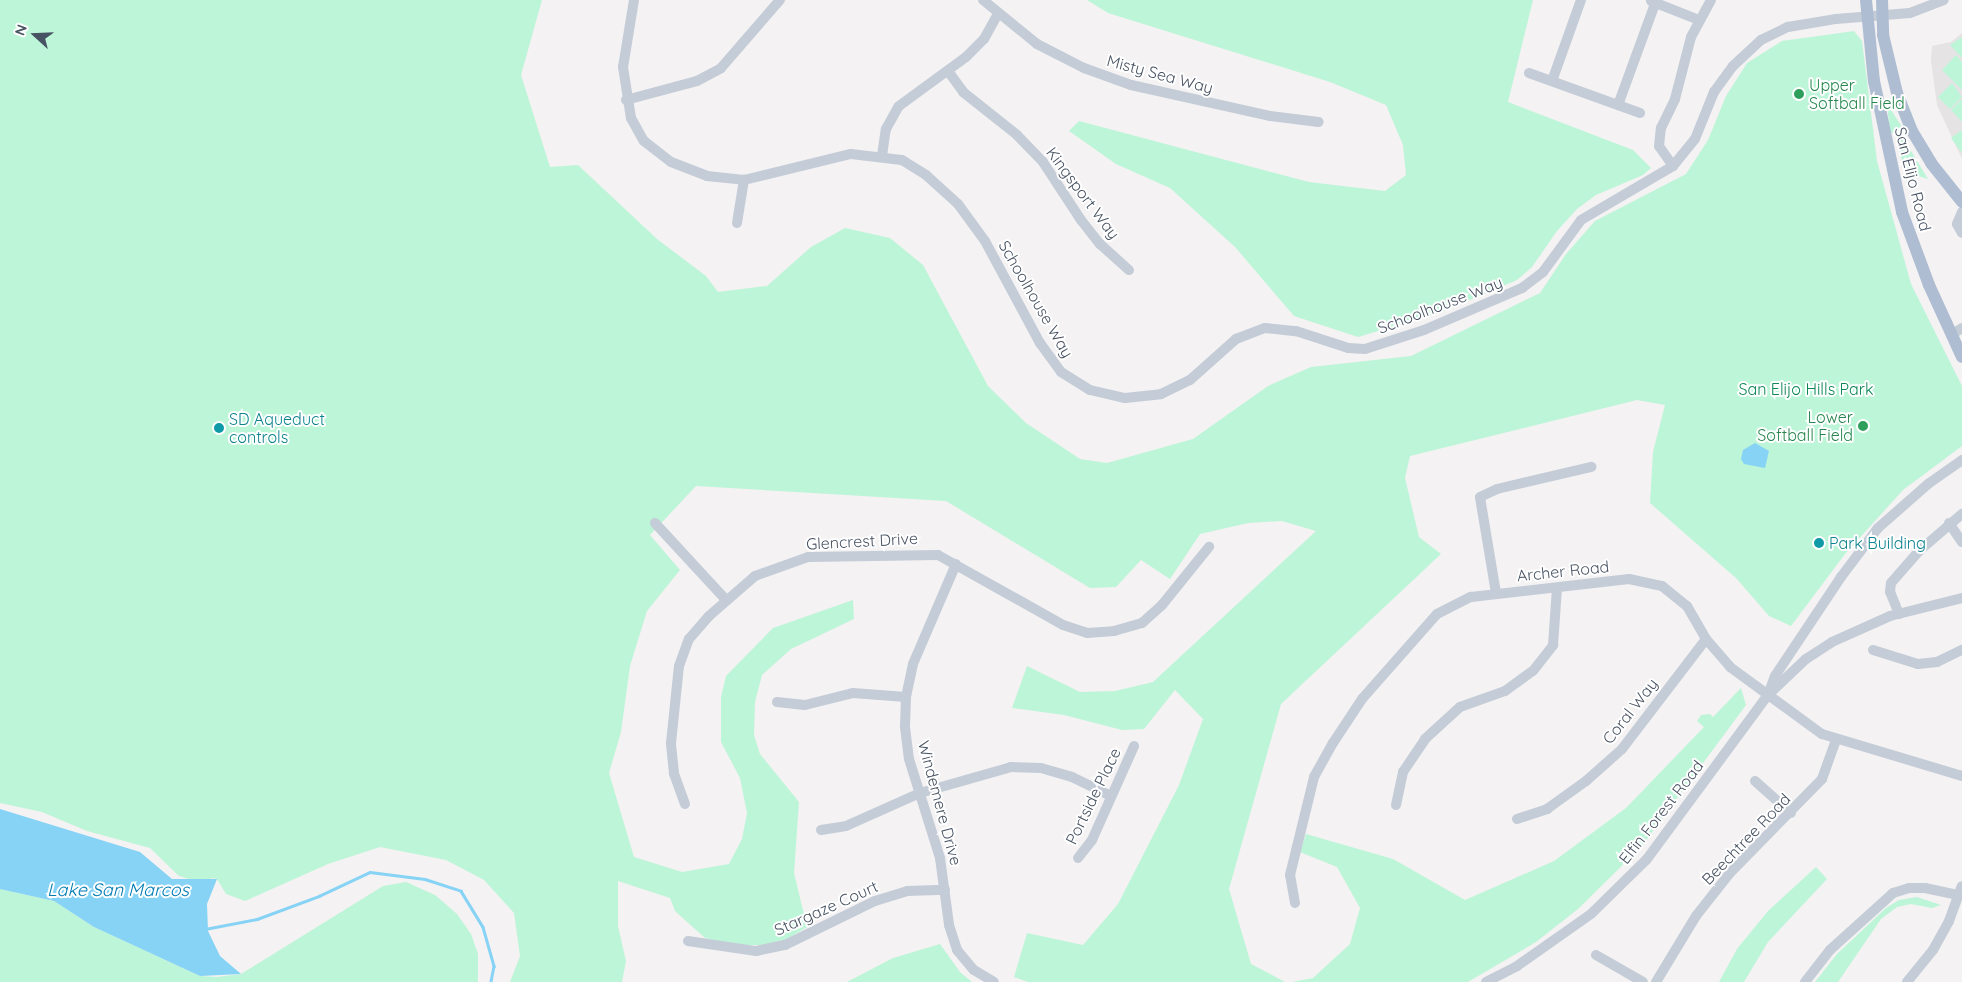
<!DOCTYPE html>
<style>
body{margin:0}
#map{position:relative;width:1962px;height:982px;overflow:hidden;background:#f4f2f2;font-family:Quicksand,sans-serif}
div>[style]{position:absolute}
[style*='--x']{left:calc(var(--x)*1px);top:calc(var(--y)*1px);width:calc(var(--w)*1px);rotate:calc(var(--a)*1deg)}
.education>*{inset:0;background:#e5e3e3}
.green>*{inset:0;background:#bdf5d8}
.water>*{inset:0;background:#86d3f6}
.stream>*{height:2.5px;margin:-1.25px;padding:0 1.25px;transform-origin:1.25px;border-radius:1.25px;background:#86d3f6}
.minor>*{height:10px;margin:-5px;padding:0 5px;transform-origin:5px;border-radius:5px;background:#c4ccd7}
.major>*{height:12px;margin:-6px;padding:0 6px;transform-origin:6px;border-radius:6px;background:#afbdd3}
.dots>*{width:14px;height:14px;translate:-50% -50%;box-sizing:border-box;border:2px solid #fff;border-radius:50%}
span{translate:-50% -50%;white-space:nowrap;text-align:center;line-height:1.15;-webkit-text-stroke:4px #fff;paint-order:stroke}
.street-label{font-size:16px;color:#475262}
.leisure-label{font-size:16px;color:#27864d}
.left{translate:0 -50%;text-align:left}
.right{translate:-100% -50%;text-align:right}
.park-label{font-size:16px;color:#0d8756}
.culture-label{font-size:16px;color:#0d838f}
.water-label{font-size:18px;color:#017cb3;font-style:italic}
.north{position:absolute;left:10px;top:10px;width:50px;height:50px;-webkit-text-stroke:4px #fff;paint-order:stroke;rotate:290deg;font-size:14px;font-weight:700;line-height:20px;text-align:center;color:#475262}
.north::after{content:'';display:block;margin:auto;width:18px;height:22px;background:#475262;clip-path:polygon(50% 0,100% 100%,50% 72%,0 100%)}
</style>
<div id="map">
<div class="education">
<div style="clip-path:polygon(1962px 33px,1962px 159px,1937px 105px,1931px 61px,1932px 46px,1951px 42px)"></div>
</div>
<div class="green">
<div style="clip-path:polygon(0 0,542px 0,521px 75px,550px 167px,578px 165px,657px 239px,706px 276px,718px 292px,767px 286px,811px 247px,845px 228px,890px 238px,923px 265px,988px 386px,1026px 423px,1080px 459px,1107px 463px,1193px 439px,1268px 386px,1311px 367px,1411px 356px,1540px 293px,1566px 254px,1595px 221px,1686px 174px,1708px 140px,1726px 96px,1747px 63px,1782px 41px,1854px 31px,1862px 41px,1877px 161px,1911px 284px,1962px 386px,1962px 446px,1903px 490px,1845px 554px,1791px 626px,1769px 616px,1736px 578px,1650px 503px,1653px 452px,1665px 405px,1637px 400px,1410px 456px,1405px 478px,1419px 537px,1441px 554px,1281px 704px,1229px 889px,1251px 964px,1285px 982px,1028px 982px,1014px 977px,1027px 933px,1083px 945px,1118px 904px,1179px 785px,1203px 719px,1175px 690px,1144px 729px,1122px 730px,1064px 715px,1012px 708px,1027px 666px,1080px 692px,1115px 691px,1153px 682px,1316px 531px,1282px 521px,1248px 523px,1200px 534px,1170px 579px,1141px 560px,1116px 587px,1090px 588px,946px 501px,696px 486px,650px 535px,680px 570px,647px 611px,630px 666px,621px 732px,609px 773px,634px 857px,682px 872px,729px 864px,742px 839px,747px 813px,740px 778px,721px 742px,721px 697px,726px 676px,773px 628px,853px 600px,854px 619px,791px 649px,762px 675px,755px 702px,754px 735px,760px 754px,799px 802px,794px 873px,807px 927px,787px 939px,763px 945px,735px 945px,705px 938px,675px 911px,670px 898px,618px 881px,618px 926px,626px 961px,622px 982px,510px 982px,520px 956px,514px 913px,484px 880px,446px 860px,380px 847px,328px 864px,245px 901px,226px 894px,217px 879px,212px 878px,205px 884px,179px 876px,150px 848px,87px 831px,42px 812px,0 803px)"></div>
<div style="clip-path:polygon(1087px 0,1533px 0,1508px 102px,1633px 150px,1651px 168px,1643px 175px,1596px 195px,1577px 209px,1557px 231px,1532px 267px,1517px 280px,1439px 313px,1358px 337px,1294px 316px,1235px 247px,1170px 188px,1116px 164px,1069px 131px,1079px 121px,1309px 182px,1385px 191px,1406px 175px,1403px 145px,1386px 105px,1330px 82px,1108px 13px)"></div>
<div style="clip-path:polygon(1962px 37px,1962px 58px,1950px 45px)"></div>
<div style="clip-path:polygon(1956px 55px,1962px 62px,1962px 90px,1942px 70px)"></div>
<div style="clip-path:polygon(1952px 83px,1962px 97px,1950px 109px,1938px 97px)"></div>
<div style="clip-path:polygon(1962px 99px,1962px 122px,1951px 110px)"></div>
<div style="clip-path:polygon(1887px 104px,1904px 130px,1905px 141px,1928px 179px,1915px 175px,1907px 184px,1896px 134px,1890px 132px)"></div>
<div style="clip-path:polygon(1962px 130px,1962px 151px,1961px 152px,1951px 138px)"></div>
<div style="clip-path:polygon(1741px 688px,1746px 705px,1641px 847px,1578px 909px,1536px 942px,1468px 982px,1292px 982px,1313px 978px,1350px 944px,1360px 908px,1337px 867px,1300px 852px,1306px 834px,1393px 859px,1465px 900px,1554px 861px,1626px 808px,1704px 727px,1697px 721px,1701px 715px,1710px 714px,1713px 717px)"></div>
<div style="clip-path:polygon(1816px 867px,1827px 879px,1768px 942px,1744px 982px,1719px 982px,1737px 949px,1768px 911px)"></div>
<div style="clip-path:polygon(406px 882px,435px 895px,457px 914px,471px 934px,478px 954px,478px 982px,0 982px,0 889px,54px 901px,94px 927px,200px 976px,217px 977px,241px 974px,383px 886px)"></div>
<div style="clip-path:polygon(1917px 897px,1941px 905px,1932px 908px,1911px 904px,1897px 907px,1881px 919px,1838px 982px,1815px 982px,1837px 954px,1886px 908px,1899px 900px)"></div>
<div style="clip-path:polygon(940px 944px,960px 972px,972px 982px,847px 982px,893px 958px)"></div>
</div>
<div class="water">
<div style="clip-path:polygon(1755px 443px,1769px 451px,1765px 468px,1744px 464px,1741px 459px,1743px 450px)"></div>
<div style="clip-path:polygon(0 809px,140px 852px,172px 879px,217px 879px,207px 904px,208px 931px,220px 956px,241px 974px,200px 976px,94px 927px,54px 901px,0 889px)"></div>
</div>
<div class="stream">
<div style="--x:205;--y:929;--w:53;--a:-10.9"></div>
<div style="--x:257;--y:919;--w:66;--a:-20.4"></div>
<div style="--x:319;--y:896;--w:56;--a:-25.2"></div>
<div style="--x:370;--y:872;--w:55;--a:7.3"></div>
<div style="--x:425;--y:879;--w:38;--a:18"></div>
<div style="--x:461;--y:891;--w:42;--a:58.6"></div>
<div style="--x:483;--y:927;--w:41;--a:74.2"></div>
<div style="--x:494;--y:966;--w:16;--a:101"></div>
</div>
<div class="minor">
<div style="--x:634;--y:0;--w:68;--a:99.3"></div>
<div style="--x:623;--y:67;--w:52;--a:81.1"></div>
<div style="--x:631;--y:118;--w:26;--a:61"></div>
<div style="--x:644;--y:141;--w:34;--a:38"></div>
<div style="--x:671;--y:162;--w:39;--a:21"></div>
<div style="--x:707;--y:176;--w:37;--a:6"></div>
<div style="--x:744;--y:180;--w:110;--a:-13.7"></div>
<div style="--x:851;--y:154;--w:51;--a:6.7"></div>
<div style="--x:902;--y:160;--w:28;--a:32"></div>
<div style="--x:926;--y:175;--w:43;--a:42.2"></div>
<div style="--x:958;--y:204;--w:46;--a:53.9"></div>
<div style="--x:985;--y:241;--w:116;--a:61.7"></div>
<div style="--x:1040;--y:343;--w:36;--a:54"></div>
<div style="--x:1061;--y:372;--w:34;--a:32"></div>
<div style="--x:1090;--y:390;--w:36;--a:13"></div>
<div style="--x:1125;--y:398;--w:36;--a:-6"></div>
<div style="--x:1161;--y:394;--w:32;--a:-26"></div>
<div style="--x:1190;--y:380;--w:62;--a:-41.7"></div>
<div style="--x:1236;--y:339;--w:31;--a:-21"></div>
<div style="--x:1265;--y:328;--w:31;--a:6"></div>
<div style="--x:1296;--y:331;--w:55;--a:18.1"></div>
<div style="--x:1348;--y:348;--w:17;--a:3"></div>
<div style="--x:1365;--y:349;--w:62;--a:-17.9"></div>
<div style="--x:1424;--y:330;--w:107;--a:-23.2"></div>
<div style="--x:1522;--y:288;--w:26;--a:-37"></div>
<div style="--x:1543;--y:272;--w:64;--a:-53.8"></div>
<div style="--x:1581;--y:220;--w:107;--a:-30.4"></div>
<div style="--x:1673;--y:166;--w:35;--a:-51"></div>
<div style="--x:1695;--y:139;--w:51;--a:-68"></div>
<div style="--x:1714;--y:92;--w:32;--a:-54"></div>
<div style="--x:1733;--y:66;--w:38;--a:-43"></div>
<div style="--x:1761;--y:40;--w:30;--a:-26"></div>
<div style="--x:1788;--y:27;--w:49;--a:-9.5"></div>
<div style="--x:1836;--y:19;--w:74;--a:-4.6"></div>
<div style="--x:1910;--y:13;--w:36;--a:-21"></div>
<div style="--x:983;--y:0;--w:70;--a:39.2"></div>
<div style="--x:1037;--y:44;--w:53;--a:27.1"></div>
<div style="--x:1084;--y:68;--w:50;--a:19.9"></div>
<div style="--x:1131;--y:85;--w:142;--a:12.6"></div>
<div style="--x:1270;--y:116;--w:49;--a:7"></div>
<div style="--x:1651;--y:1;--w:52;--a:21.6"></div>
<div style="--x:948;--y:71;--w:26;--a:54"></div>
<div style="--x:963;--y:92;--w:69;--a:38.5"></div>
<div style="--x:1017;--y:135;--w:37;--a:46"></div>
<div style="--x:1043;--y:162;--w:69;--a:56.8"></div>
<div style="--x:1081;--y:220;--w:31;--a:52"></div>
<div style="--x:1100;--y:244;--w:39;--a:42"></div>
<div style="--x:1529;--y:73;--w:118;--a:19.8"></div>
<div style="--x:1552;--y:81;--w:86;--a:-70.3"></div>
<div style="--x:626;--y:100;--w:73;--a:-15"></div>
<div style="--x:697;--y:81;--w:27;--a:-28"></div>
<div style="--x:721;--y:68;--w:90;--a:-49.1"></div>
<div style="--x:1618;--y:105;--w:108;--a:-69.9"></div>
<div style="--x:882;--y:156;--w:27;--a:-82"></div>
<div style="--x:886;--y:129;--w:26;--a:-61"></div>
<div style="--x:899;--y:106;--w:83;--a:-36.2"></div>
<div style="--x:966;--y:57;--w:25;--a:-45"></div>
<div style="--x:984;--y:39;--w:29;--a:-61"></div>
<div style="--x:1673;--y:166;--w:24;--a:-125"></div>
<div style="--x:1659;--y:146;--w:18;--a:-84"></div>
<div style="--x:1661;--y:128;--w:32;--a:-64"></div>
<div style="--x:1675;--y:99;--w:64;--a:-75.5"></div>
<div style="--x:1691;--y:37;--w:42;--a:-61.6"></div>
<div style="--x:1962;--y:212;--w:13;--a:113"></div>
<div style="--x:1957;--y:224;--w:10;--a:61"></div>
<div style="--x:737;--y:223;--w:44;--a:-80.8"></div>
<div style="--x:1951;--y:335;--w:13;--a:-32"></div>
<div style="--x:655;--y:523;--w:105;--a:47.3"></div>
<div style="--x:1949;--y:523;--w:23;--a:56"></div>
<div style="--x:956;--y:564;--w:109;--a:113.3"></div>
<div style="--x:913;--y:664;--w:34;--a:102"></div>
<div style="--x:906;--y:697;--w:30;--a:92"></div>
<div style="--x:905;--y:727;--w:32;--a:83"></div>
<div style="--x:909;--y:759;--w:104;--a:72.6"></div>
<div style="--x:940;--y:858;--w:68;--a:82.3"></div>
<div style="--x:949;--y:925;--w:26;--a:72"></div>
<div style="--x:957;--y:950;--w:26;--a:50"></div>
<div style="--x:974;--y:970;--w:23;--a:31"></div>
<div style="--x:1496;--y:593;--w:97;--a:-99.5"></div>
<div style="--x:1480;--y:497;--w:19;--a:-25"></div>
<div style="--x:1497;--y:489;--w:97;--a:-13.2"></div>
<div style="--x:1899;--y:614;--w:24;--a:-112"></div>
<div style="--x:1890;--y:592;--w:9;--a:-84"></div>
<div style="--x:1891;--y:583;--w:43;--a:-48.8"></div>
<div style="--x:1919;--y:551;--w:57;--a:-40.7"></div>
<div style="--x:1873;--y:650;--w:47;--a:17.3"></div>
<div style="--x:1918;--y:664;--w:19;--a:-6"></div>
<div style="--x:1937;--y:662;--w:28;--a:-26"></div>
<div style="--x:1768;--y:695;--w:52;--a:-43.5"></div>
<div style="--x:1806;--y:659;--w:31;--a:-33"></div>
<div style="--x:1832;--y:642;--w:64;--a:-24.1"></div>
<div style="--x:1890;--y:616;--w:74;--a:-14"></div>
<div style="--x:777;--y:702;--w:28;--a:6"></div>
<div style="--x:805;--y:705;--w:49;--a:-14"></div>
<div style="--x:853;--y:693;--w:53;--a:4.3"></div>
<div style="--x:1755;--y:781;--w:48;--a:41.6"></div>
<div style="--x:685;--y:804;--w:33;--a:-110"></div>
<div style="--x:674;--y:773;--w:30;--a:-96"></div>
<div style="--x:671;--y:743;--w:77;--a:-84.1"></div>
<div style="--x:679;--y:666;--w:29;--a:-70"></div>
<div style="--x:689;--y:639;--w:30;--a:-49"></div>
<div style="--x:709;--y:616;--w:61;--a:-41"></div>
<div style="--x:755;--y:576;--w:56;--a:-19.7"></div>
<div style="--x:808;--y:557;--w:130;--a:-0.9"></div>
<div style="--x:938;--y:555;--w:143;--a:29.2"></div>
<div style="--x:1063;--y:625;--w:25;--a:18"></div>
<div style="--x:1087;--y:633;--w:27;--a:-4"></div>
<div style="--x:1114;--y:631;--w:29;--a:-16"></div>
<div style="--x:1142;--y:623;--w:27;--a:-42"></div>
<div style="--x:1162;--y:605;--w:75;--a:-51"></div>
<div style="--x:1396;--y:805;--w:34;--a:-78"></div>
<div style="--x:1403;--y:772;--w:40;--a:-56"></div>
<div style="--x:1425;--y:739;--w:47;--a:-42.4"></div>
<div style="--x:1460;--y:707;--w:48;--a:-19.6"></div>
<div style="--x:1505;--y:691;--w:34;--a:-36"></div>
<div style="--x:1533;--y:671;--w:33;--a:-52"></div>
<div style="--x:1553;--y:645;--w:57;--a:-86"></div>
<div style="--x:1517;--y:819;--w:32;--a:-18"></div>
<div style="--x:1547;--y:809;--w:48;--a:-35.7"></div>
<div style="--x:1586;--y:781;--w:48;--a:-41.6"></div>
<div style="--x:1622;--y:749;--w:138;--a:-52.6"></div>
<div style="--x:821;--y:830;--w:25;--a:-9"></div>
<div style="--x:846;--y:826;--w:81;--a:-24"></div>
<div style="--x:920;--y:793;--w:95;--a:-15.9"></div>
<div style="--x:1011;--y:767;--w:30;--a:2"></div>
<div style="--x:1041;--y:768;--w:32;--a:16"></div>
<div style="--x:1072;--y:777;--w:41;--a:25.9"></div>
<div style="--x:1078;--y:858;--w:23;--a:-52"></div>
<div style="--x:1092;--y:840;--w:103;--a:-65.9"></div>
<div style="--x:1295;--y:903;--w:28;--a:-100"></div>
<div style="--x:1290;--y:875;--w:101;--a:-76.2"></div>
<div style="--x:1314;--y:777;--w:39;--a:-61"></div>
<div style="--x:1333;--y:743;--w:53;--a:-56.6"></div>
<div style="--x:1362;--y:699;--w:113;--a:-48.6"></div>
<div style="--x:1437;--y:614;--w:38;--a:-27"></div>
<div style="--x:1471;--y:597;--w:159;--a:-6.5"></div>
<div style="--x:1629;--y:579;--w:34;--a:12"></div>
<div style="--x:1662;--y:586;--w:32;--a:39"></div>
<div style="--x:1687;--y:606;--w:38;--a:60"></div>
<div style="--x:1706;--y:639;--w:37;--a:49"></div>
<div style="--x:1730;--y:667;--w:114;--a:36.1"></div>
<div style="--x:1822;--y:734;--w:146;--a:16.7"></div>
<div style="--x:688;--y:941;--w:69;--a:8.4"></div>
<div style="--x:756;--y:951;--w:30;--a:-12"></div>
<div style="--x:785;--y:945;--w:100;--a:-26.1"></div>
<div style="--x:875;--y:901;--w:34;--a:-17"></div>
<div style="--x:907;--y:891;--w:38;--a:-2"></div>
<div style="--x:1596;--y:955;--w:54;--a:29.9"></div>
<div style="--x:1486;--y:982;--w:35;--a:-27"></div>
<div style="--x:1517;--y:966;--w:90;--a:-35.1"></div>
<div style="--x:1591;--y:914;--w:78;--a:-44.5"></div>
<div style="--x:1647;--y:859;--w:204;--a:-53.6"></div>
<div style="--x:1768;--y:695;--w:20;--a:-70"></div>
<div style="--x:1775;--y:676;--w:119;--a:-56.3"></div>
<div style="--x:1841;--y:577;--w:61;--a:-52.9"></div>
<div style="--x:1878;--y:528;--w:67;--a:-41.3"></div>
<div style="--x:1928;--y:484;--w:42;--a:-35.2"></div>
<div style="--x:1656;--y:982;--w:77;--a:-58.8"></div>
<div style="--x:1696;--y:916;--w:53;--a:-51.8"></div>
<div style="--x:1729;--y:874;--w:133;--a:-45.6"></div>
<div style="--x:1822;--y:779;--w:41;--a:-70.3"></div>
<div style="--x:1805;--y:982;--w:41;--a:-52"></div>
<div style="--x:1830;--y:950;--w:85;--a:-42.1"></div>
<div style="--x:1893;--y:893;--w:17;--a:-17"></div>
<div style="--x:1909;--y:888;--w:16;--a:0"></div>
<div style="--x:1925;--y:888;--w:33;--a:12"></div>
<div style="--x:1907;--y:982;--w:41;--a:-50.9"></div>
<div style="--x:1933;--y:950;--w:33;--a:-61"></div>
<div style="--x:1949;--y:921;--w:37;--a:-70"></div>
</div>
<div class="major">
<div style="--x:1866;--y:0;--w:81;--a:84.4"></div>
<div style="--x:1874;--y:81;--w:134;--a:77.9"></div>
<div style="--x:1902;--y:212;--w:78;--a:69.7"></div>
<div style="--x:1929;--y:285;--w:79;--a:65.4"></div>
<div style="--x:1882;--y:0;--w:35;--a:88"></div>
<div style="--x:1883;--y:35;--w:60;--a:76.4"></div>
<div style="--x:1897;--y:93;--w:41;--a:68.5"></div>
<div style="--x:1912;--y:131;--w:37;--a:59"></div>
<div style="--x:1931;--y:163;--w:50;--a:51.5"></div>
</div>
<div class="dots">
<div style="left:1799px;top:94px;background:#2e9e5b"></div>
<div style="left:1863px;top:426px;background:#2e9e5b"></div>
<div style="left:219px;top:428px;background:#0f9aa8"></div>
<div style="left:1819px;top:543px;background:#0f9aa8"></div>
</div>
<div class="street-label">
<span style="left:1160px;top:74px;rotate:15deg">Misty Sea Way</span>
<span style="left:1913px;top:179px;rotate:76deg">San Elijo Road</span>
<span style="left:1083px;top:193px;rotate:53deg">Kingsport Way</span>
<span style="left:1036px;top:299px;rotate:60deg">Schoolhouse Way</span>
<span style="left:1440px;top:305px;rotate:-21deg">Schoolhouse Way</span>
<span style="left:862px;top:541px;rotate:-3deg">Glencrest Drive</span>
<span style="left:1563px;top:571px;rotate:-6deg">Archer Road</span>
<span style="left:1630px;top:711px;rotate:-52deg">Coral Way</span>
<span style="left:1093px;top:796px;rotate:-64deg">Portside Place</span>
<span style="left:940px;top:803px;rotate:75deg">Windemere Drive</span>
<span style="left:1661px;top:812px;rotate:-52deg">Elfin Forest Road</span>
<span style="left:1746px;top:839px;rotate:-46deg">Beechtree Road</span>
<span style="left:826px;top:908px;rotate:-24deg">Stargaze Court</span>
</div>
<div class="leisure-label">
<span class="left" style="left:1809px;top:94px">Upper<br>Softball Field</span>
<span class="right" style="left:1853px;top:426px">Lower<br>Softball Field</span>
</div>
<div class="park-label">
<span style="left:1806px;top:389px">San Elijo Hills Park</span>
</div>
<div class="culture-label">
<span class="left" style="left:229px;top:428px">SD Aqueduct<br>controls</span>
<span class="left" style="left:1829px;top:543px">Park Building</span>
</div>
<div class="water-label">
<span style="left:118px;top:890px">Lake San Marcos</span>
</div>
<div class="north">N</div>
</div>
